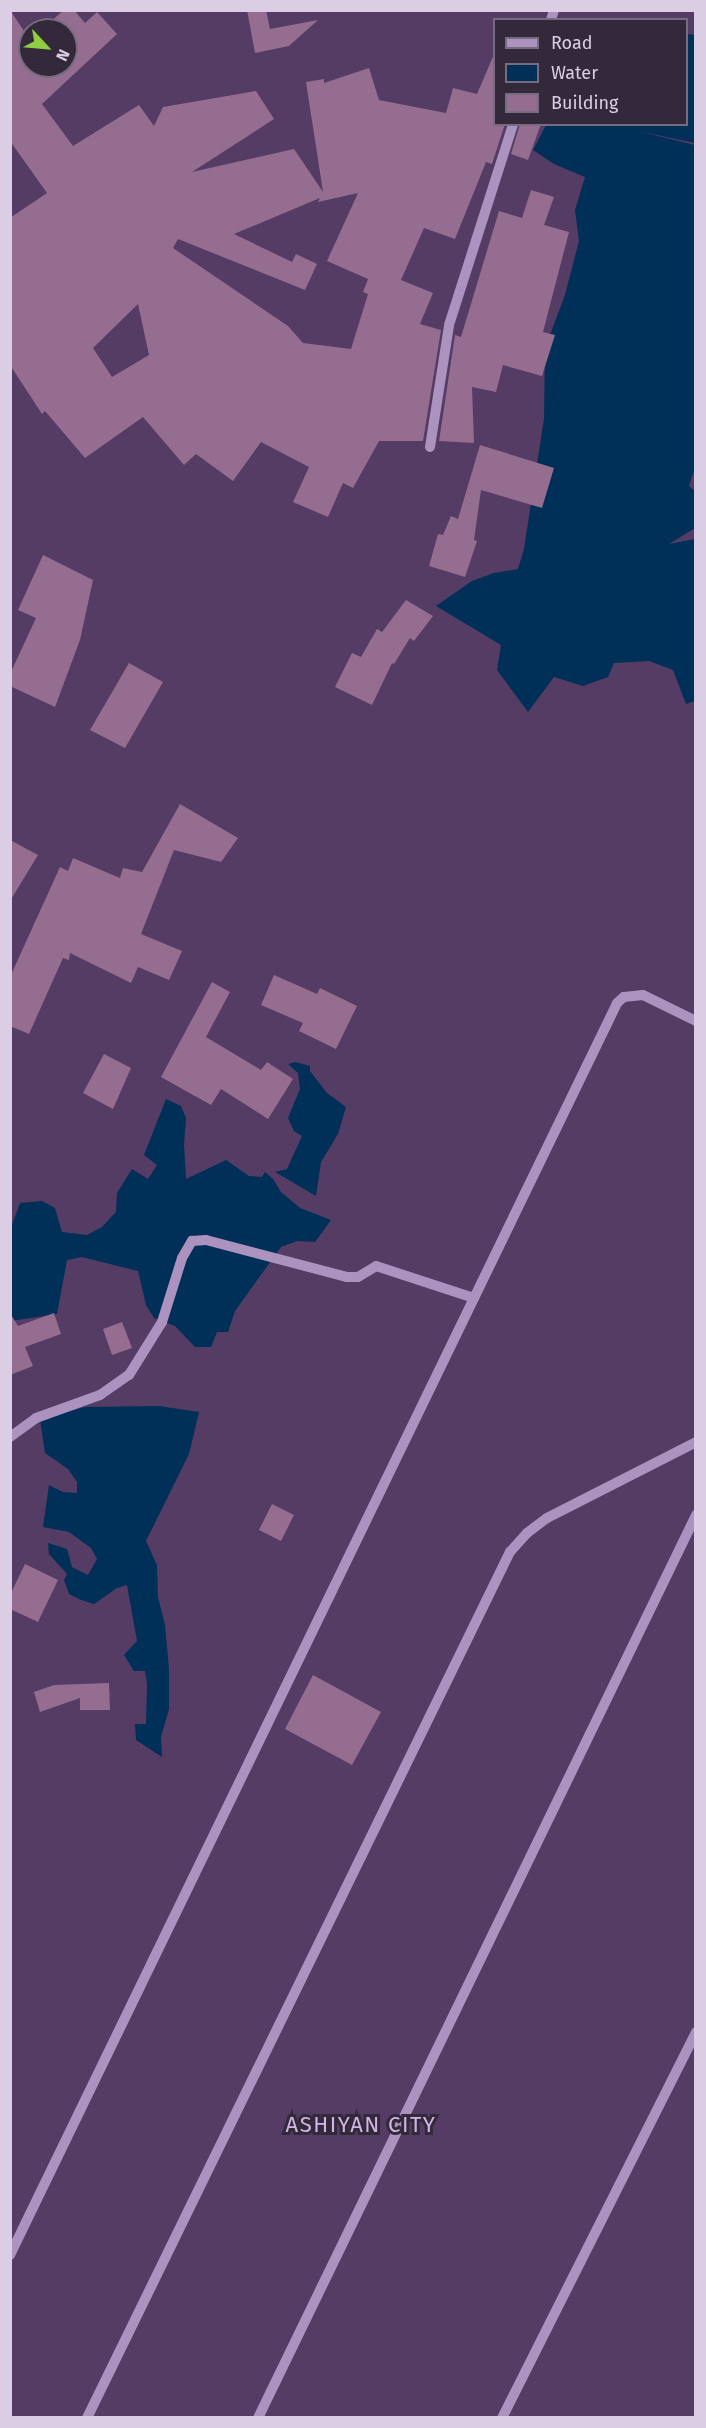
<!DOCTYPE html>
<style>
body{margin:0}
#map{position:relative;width:706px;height:2428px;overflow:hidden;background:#543c64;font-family:"Fira Sans",sans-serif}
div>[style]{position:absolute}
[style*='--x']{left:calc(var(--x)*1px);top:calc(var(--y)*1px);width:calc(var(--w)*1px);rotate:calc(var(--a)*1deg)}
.water>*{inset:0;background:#002f58}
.building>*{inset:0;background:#946d90}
.minor>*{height:10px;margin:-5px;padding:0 5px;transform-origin:5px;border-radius:5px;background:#ac92bf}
span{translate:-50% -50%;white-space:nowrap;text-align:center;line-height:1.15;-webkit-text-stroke:6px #33293b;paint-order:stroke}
.quarter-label{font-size:22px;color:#d0b5e4;letter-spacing:1.5px}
.frame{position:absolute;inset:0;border:12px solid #dacde4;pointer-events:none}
.legend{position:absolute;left:493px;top:18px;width:195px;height:108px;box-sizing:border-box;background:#33293b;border:2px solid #766b7f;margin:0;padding:8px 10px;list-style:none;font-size:18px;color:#dacde4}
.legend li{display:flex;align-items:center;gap:12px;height:30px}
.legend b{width:30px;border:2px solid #766b7f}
.north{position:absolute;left:18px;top:18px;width:60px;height:60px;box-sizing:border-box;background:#33293b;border:2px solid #766b7f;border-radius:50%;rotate:116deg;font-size:16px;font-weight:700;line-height:24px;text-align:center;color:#dacde4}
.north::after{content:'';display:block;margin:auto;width:21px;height:27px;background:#8fcd42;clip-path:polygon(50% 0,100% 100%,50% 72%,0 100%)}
</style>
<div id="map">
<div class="water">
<div style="clip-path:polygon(687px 34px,695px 35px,695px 143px,638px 131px,695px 145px,696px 465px,689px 486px,695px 491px,695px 528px,669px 544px,695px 539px,695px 701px,686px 704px,673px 670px,649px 661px,614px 663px,608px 677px,583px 686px,554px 677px,528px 712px,497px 670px,501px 645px,436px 606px,472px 581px,494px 573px,518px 569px,524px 549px,544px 419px,545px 348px,565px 295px,579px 241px,575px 210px,585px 177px,554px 164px,533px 150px,546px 125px,686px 124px)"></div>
<div style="clip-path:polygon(295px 1062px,310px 1066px,310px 1071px,327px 1093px,346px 1107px,338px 1134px,321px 1162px,316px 1196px,275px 1172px,287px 1169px,302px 1136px,294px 1131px,288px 1118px,300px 1089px,298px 1073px,288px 1064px)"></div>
<div style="clip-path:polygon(166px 1099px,181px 1106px,186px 1118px,184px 1144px,186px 1179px,226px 1160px,249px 1176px,262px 1177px,265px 1172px,273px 1179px,281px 1192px,300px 1208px,331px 1220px,315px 1242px,297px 1241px,281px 1247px,235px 1311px,228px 1332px,217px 1332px,211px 1347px,195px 1347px,175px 1326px,154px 1318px,146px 1305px,138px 1271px,82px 1257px,67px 1260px,57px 1314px,11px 1321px,11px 1227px,20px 1203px,42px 1201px,55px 1208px,62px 1232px,87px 1235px,102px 1227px,116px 1212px,117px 1193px,132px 1169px,148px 1179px,157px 1165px,144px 1155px)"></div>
<div style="clip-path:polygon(159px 1406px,199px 1412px,189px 1454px,146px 1541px,157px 1565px,158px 1597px,165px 1625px,169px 1669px,169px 1709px,161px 1737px,162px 1757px,136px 1740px,135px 1724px,146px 1724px,147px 1684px,145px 1671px,134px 1671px,124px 1655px,137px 1641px,127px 1585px,117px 1588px,94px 1604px,81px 1600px,69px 1594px,64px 1580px,67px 1574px,49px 1554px,48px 1543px,67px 1549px,72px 1567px,88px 1575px,97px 1559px,91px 1548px,69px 1532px,43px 1527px,49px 1485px,63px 1492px,77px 1493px,77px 1482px,68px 1469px,45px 1453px,40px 1419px,85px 1407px)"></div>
</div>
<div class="building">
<div style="clip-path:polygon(evenodd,10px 10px,30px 40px,30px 66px,66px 66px,66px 30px,41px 30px,64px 10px,74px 10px,85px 23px,97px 12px,117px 34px,42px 104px,73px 146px,139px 105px,154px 126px,163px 107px,256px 91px,274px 119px,192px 172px,294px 149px,323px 192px,306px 82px,324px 79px,324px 83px,369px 68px,379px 100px,446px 113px,453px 88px,477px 94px,495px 52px,495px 124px,505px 124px,492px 164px,486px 162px,455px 239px,424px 228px,401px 280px,433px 293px,420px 324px,441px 330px,423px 441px,379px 441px,353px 488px,343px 483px,328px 517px,293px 502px,309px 467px,261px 442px,233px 481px,196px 454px,184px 465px,143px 417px,85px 458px,45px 411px,42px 414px,10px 365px,10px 218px,47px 193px,10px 141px,10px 10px,358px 193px,327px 261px,368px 279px,363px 292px,368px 294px,351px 349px,303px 343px,288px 326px,173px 248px,178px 239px,305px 290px,317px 264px,296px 254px,292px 262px,234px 234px,320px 198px,318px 202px,358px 193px,10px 10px,138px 304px,149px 355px,112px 377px,93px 348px,138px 304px)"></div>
<div style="clip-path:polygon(247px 10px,266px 10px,270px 29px,318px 20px,289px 46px,255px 53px)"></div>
<div style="clip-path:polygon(520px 124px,541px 124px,528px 160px,511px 154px)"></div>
<div style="clip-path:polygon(531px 190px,554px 197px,544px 225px,569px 232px,543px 332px,555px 335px,542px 376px,503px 365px,496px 392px,472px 387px,474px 443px,439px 441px,455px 335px,461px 337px,499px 211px,522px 218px)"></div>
<div style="clip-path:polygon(480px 445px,554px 468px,542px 508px,481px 490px,474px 540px,477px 541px,465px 577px,429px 566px,438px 534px,443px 535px,451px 516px,458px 519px)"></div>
<div style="clip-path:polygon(43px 555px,93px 580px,80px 640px,55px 707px,10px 686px,10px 674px,36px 618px,18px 610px)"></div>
<div style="clip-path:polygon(406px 600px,433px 616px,414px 641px,410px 638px,394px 664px,392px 663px,372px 705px,335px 687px,352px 653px,361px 657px,377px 629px,382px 632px)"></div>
<div style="clip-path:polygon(129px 663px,163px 682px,125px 748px,90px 730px)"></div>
<div style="clip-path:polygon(180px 804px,238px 838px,221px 862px,174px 850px,141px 934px,182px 951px,169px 980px,138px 967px,131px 983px,70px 953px,69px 960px,63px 958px,29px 1034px,10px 1026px,10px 977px,60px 867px,68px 871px,73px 858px,120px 878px,123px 868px,142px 872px)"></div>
<div style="clip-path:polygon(10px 840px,38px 855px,10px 901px)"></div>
<div style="clip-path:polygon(274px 975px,317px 994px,320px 988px,357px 1006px,336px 1049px,299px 1031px,303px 1023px,261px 1005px)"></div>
<div style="clip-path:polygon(212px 982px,230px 992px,206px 1037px,261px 1070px,267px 1062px,293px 1079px,268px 1119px,221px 1089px,211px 1105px,161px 1077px)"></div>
<div style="clip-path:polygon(104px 1054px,131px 1068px,113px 1109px,83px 1093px)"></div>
<div style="clip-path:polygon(10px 1313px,18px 1326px,54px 1313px,61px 1334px,25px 1347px,33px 1366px,10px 1375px)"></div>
<div style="clip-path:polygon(122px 1322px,132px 1348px,112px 1355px,103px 1329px)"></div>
<div style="clip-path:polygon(272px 1504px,294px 1515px,281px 1541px,259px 1530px)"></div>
<div style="clip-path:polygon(25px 1564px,58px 1580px,38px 1622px,10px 1609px,10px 1595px)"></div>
<div style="clip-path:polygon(313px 1675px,381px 1712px,352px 1765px,285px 1729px)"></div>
<div style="clip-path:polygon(109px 1683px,110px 1710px,80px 1710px,80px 1698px,40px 1712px,34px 1692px,54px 1685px)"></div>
</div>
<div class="minor">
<div style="--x:551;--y:20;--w:10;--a:-73"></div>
<div style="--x:430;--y:447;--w:123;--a:-81.1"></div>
<div style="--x:449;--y:325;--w:211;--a:-72.3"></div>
<div style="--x:10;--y:1437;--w:32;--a:-36"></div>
<div style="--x:36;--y:1418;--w:68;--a:-19.8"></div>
<div style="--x:100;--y:1395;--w:35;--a:-35"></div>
<div style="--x:129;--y:1375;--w:62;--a:-58.1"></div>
<div style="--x:162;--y:1322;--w:67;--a:-72.6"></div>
<div style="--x:182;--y:1258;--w:20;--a:-60"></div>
<div style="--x:192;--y:1241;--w:14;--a:-4"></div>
<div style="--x:206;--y:1240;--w:146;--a:14.7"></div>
<div style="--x:347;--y:1277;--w:11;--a:0"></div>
<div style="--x:358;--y:1277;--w:21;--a:-31"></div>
<div style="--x:376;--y:1266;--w:103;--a:18.1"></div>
<div style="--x:10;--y:2255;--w:1391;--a:-64.13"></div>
<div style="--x:617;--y:1003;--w:9;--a:-41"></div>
<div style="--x:624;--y:997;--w:19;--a:-6"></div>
<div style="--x:643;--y:995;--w:59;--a:26.1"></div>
<div style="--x:87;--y:2418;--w:964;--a:-63.97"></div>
<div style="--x:510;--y:1552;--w:25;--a:-48"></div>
<div style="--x:527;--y:1533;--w:25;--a:-37"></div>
<div style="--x:547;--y:1518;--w:167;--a:-27"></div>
<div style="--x:258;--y:2418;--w:1004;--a:-64.12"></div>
<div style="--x:502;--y:2418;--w:432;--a:-63.3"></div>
</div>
<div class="quarter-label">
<span style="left:361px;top:2125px">ASHIYAN CITY</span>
</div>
<div class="frame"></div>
<ul class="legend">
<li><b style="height:8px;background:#ac92bf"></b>Road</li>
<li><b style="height:16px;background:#002f58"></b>Water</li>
<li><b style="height:16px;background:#946d90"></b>Building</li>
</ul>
<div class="north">N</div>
</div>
